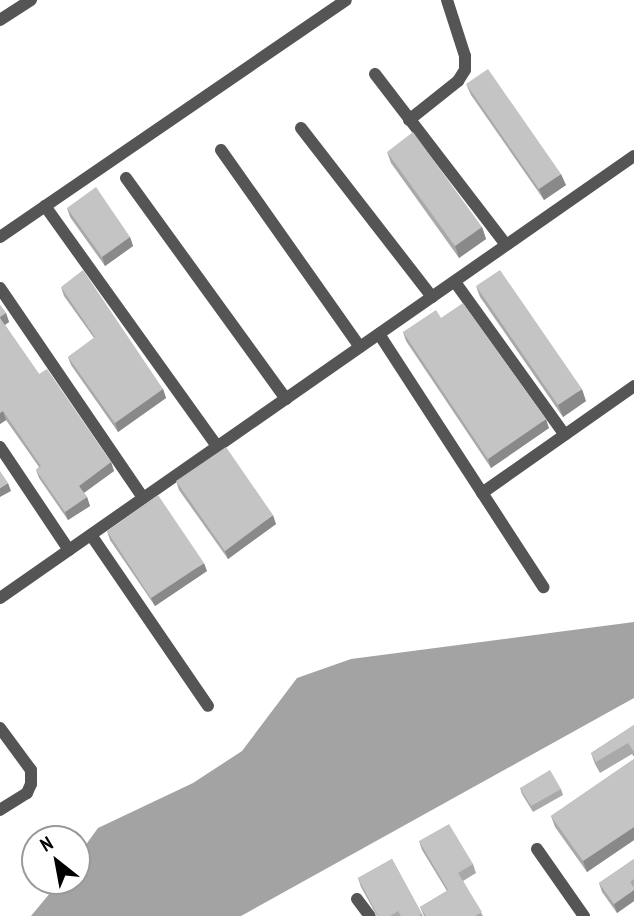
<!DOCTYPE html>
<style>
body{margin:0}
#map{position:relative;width:634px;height:916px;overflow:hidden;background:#fff;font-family:"PT Sans Narrow",sans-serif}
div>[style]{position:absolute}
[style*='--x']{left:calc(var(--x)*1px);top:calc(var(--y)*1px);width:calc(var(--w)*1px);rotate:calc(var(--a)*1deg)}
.water>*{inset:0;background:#a3a3a3}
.street>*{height:12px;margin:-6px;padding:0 6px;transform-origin:6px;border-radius:6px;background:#555}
.wall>*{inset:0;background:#a9a9a9}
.shaded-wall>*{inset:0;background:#898989}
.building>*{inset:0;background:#c4c4c4}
span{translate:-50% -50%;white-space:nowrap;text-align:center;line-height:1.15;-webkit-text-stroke:7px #fff;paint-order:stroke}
.north{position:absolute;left:21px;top:825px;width:70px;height:70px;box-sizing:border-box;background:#fff;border:2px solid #999;border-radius:50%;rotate:329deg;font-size:19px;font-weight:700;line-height:28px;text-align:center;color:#000}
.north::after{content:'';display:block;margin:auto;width:24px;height:32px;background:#000;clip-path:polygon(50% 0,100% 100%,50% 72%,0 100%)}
</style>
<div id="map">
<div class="water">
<div style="clip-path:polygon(634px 622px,634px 698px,241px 916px,31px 916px,60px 881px,77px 881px,77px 857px,98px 828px,193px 783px,242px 751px,297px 678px,351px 659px)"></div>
</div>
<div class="street">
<div style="--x:0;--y:20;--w:37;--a:-33"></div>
<div style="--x:375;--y:74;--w:215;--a:52.5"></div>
<div style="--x:409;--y:120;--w:63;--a:-38.5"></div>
<div style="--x:458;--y:81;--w:13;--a:-58"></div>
<div style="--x:465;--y:70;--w:14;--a:-90"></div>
<div style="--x:465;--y:56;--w:59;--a:-107.8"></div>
<div style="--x:301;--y:128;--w:214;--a:52.2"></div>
<div style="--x:221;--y:150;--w:241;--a:54.8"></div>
<div style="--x:126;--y:178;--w:273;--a:54.1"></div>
<div style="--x:45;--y:206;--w:295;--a:54.4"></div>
<div style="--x:0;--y:237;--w:419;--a:-34.4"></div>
<div style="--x:455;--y:282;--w:188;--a:54.3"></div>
<div style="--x:0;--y:288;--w:254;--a:55.7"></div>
<div style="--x:379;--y:334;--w:302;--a:57"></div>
<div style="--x:0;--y:447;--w:124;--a:56.2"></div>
<div style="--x:482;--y:493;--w:186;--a:-35.1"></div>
<div style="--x:91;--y:535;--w:207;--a:55.6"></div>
<div style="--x:0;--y:598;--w:773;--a:-34.88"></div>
<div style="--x:0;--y:728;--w:52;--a:53.6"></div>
<div style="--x:31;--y:770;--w:14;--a:90"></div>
<div style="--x:31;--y:784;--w:10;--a:114"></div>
<div style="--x:27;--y:793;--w:32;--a:148"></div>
<div style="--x:537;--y:849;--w:82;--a:55"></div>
<div style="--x:357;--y:899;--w:21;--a:53"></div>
</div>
<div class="wall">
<div style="clip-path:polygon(466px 84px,566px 185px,544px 200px,471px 95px)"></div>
<div style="clip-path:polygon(387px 152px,482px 227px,486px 239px,459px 258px,391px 163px)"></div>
<div style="clip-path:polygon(67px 208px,130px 237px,133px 246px,105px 266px,70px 217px)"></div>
<div style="clip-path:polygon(476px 286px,586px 401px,563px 417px,480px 297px)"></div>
<div style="clip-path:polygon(61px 287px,163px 389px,166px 398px,118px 432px,71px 365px,68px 357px,94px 338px,64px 296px)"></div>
<div style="clip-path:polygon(0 305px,6px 313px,9px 322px,5px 325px,39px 374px,111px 462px,114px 471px,84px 493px,87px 497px,90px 506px,68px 520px,39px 478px,36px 470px,39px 467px,6px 420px,0 424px)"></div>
<div style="clip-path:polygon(441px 318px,549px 428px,491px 468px,406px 341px,403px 332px)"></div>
<div style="clip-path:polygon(176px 481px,276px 524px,228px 559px,179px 490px)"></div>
<div style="clip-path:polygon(107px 531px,207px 571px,155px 606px,110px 540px)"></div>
<div style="clip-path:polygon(634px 725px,634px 757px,632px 754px,600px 773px,595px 764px,591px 753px)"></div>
<div style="clip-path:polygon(634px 759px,634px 840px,587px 872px,555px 827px,551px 816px)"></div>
<div style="clip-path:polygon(520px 788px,561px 789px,563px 795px,533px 812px,522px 794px)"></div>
<div style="clip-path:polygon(419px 841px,473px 864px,476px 873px,463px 881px,483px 916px,424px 916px,420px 907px,447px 891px,422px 850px)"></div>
<div style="clip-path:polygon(392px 859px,423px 916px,377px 916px,361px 887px,358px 878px)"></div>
<div style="clip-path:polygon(634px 859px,634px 901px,617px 913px,602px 892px,599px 883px)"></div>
</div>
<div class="shaded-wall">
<div style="clip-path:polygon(561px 174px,566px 185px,544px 200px,539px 189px)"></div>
<div style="clip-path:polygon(482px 227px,486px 239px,459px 258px,455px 246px)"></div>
<div style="clip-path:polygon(130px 237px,133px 246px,105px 266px,102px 257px)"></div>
<div style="clip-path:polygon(6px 313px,9px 322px,3px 326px,0 317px)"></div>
<div style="clip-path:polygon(163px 389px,166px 398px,118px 432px,115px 423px)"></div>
<div style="clip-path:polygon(582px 389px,586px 401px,563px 417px,558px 405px)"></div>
<div style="clip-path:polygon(3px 411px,6px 420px,0 424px,0 413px)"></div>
<div style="clip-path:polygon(546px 419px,549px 428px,491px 468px,488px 459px)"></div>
<div style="clip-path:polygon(111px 462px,114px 471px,82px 494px,79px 486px)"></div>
<div style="clip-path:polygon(8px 483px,11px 491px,0 497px,0 488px)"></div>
<div style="clip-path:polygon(87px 497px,90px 506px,68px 520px,65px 512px)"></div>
<div style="clip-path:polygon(273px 515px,276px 524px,228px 559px,225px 551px)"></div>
<div style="clip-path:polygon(204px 563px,207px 571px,155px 606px,151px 598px)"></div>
<div style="clip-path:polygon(634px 827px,634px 840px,587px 872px,583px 861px)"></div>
<div style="clip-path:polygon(634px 890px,634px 901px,617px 913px,614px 904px)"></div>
</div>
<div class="building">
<div style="clip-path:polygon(488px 69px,561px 174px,539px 189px,466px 84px)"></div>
<div style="clip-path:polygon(413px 132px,482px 227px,455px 246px,387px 152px)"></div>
<div style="clip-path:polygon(96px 187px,130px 237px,102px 257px,67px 208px)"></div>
<div style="clip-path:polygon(83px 270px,163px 389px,115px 423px,68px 357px,95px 337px,61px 287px)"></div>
<div style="clip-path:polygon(500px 270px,582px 389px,558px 405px,476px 286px)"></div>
<div style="clip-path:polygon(463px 303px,546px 419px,488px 459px,403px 332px,436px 310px,441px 318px)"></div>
<div style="clip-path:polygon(0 305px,6px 313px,0 317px)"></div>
<div style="clip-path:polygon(0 318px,39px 374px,47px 369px,111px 462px,79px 486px,87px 497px,65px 512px,36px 470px,41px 466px,3px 411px,0 413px)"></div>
<div style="clip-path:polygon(226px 447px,273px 515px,225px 551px,176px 481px)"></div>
<div style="clip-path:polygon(0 471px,8px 483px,0 488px)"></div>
<div style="clip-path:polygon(158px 495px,204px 563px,151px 598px,107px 531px)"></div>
<div style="clip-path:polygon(634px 725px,634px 752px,628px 743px,596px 762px,591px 753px)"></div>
<div style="clip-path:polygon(634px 759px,634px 827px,583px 861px,551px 816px)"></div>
<div style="clip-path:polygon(550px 770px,561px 789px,531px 806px,520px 788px)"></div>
<div style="clip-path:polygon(449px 824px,473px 864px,458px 873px,482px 912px,475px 916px,426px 916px,420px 907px,448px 890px,419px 841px)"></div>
<div style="clip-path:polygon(392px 859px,422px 914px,419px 916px,401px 916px,398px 911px,390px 916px,378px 916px,358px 878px)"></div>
<div style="clip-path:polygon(634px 859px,634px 879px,630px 882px,634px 888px,634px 890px,614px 904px,599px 883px)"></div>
</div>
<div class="north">N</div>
</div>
